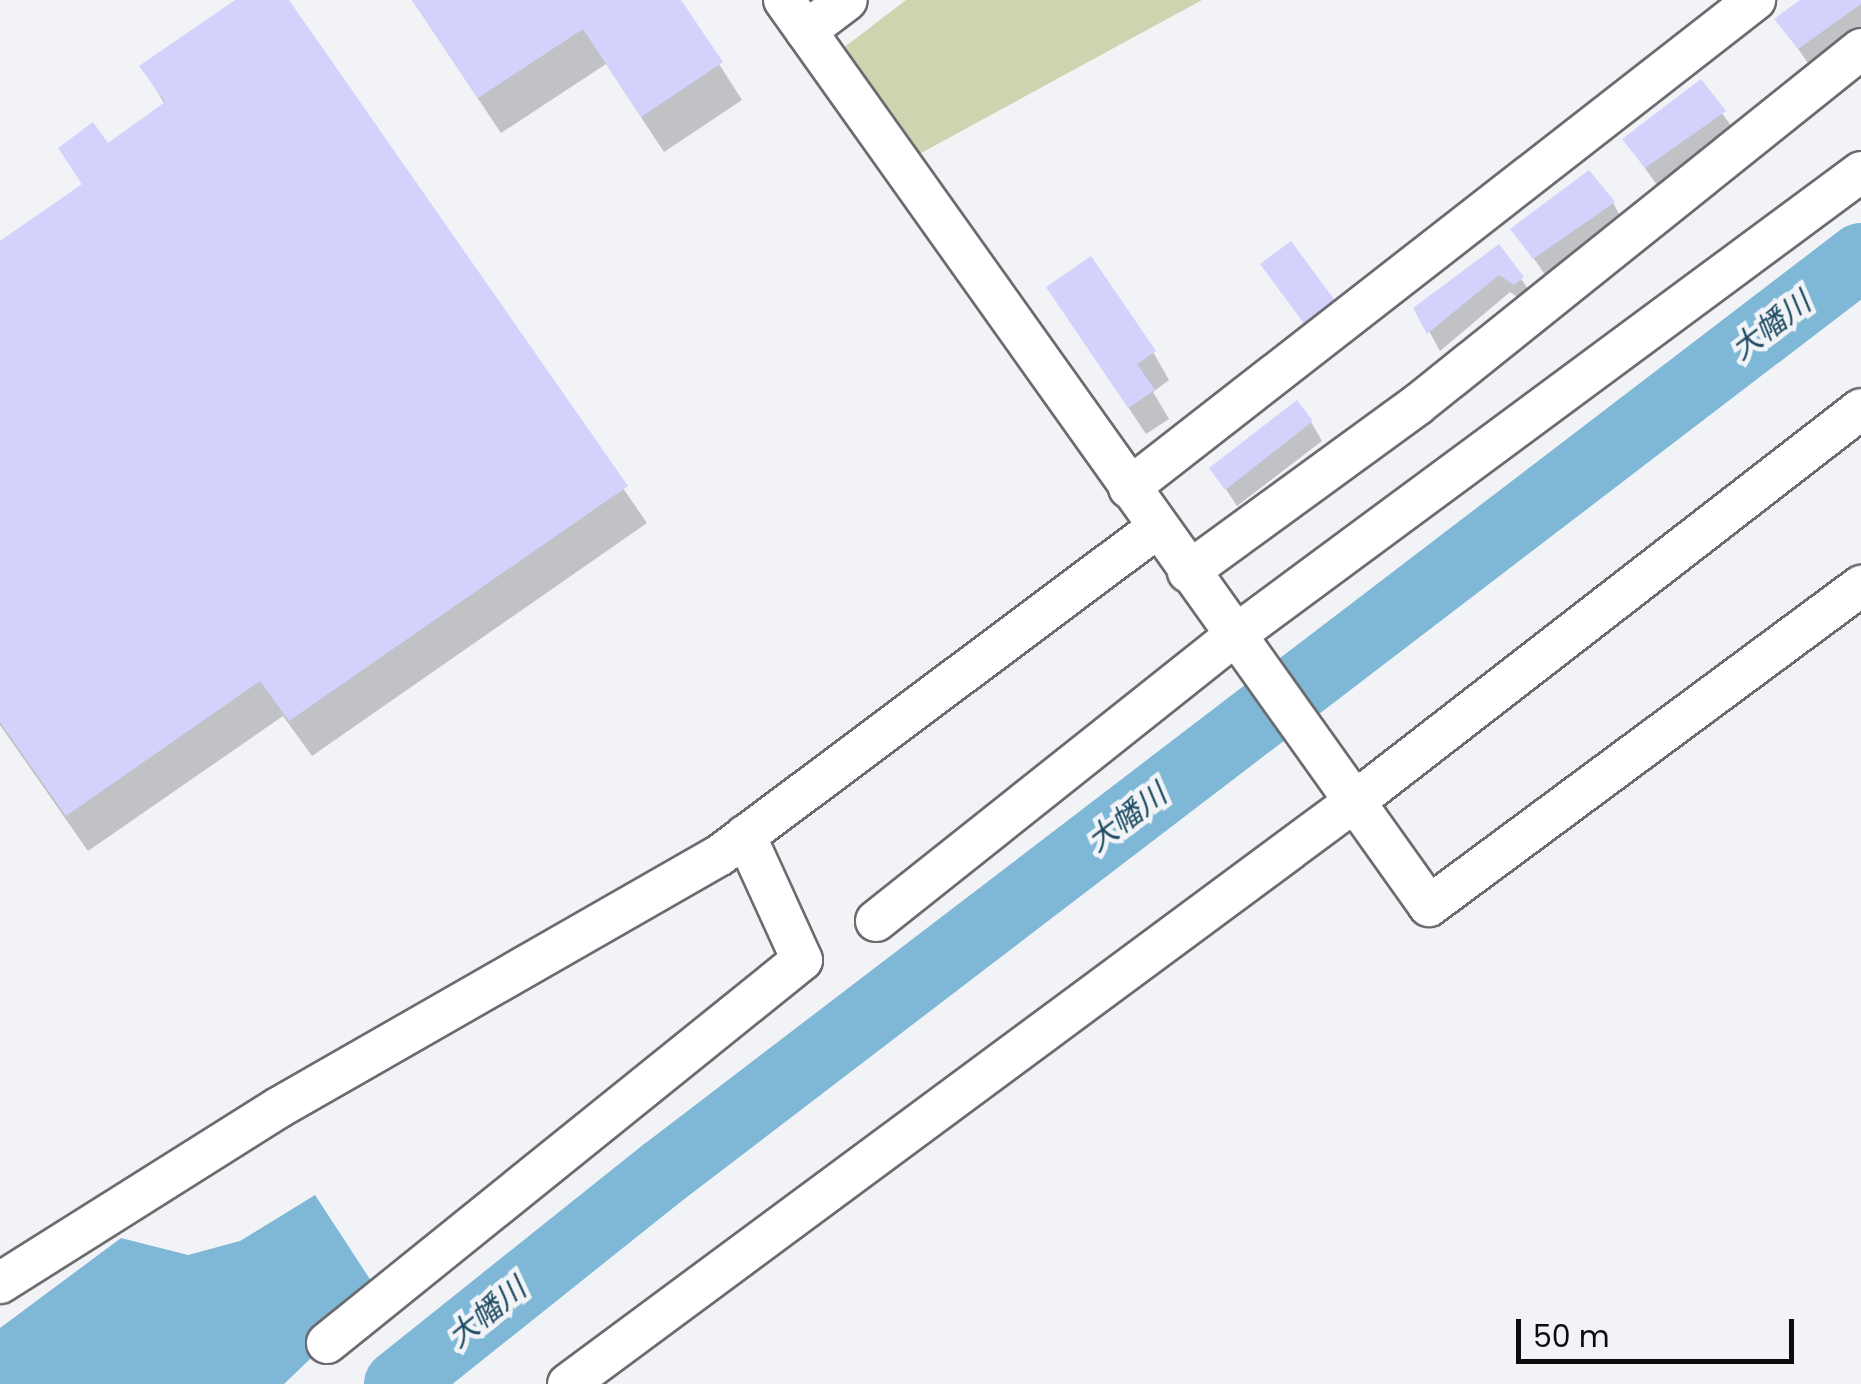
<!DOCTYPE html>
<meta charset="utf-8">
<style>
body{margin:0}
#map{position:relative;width:1861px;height:1384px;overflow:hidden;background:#f2f3f7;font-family:Poppins,"Noto Sans JP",sans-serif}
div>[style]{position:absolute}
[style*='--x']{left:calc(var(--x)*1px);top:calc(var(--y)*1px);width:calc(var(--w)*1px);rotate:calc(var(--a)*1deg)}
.green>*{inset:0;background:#ccd5af}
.water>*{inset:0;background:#7eb8d6}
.shadow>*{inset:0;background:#0003}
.river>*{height:68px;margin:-34px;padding:0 34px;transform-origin:34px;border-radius:34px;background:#7eb8d6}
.building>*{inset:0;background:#d4d2fd}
.roads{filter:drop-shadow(2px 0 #6b6c6f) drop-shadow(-2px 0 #6b6c6f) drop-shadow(0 2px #6b6c6f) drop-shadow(0 -2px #6b6c6f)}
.minor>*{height:40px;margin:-20px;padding:0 20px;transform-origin:20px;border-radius:20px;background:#fff}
span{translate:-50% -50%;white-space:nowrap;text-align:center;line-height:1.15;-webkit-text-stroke:9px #f2f3f7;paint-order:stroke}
.water-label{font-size:30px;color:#1d4b61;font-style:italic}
.scale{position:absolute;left:1516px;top:1319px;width:278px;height:45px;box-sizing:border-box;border:5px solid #0c0c0d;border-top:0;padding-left:12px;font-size:30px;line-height:35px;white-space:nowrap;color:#0c0c0d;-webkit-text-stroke:8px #f2f3f7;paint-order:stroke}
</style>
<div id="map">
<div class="green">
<div style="clip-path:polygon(906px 0,1202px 0,912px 158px,838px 52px)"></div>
</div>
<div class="water">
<div style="clip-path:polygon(315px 1195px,379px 1293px,284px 1384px,0 1384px,0 1328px,121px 1238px,188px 1255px,240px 1241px)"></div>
</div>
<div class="shadow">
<div style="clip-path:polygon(239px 0,286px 0,647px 523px,312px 756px,283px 716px,88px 851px,0 725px,0 244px,83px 186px,61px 148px,107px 146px,165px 105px,143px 67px)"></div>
<div style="clip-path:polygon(412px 0,678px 0,742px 100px,664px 152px,606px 64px,501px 133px)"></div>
<div style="clip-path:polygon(1804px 0,1861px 0,1861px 30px,1810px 66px,1778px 20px)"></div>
<div style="clip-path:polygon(1700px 83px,1735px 131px,1657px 185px,1625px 140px)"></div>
<div style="clip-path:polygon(1613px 203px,1623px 221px,1546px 276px,1514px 230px)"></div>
<div style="clip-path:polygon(1499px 248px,1533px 296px,1525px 302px,1510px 292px,1440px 351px,1417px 309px)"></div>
<div style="clip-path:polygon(1049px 288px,1153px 352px,1169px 380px,1153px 392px,1169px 419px,1146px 434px)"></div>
<div style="clip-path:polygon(1311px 422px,1322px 441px,1237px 506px,1212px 468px)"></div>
</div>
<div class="river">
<div style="--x:398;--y:1384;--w:342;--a:-38.6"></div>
<div style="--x:665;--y:1171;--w:1505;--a:-37.39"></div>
</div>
<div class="building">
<div style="clip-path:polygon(235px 0,289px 0,628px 486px,289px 721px,260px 681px,66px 816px,0 722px,0 241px,82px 184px,58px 148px,93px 122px,108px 143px,165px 102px,139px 66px)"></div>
<div style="clip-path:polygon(412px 0,681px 0,723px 62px,641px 117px,583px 29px,478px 98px)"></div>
<div style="clip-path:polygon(1800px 0,1861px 0,1861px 4px,1798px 49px,1774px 19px)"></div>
<div style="clip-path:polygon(1701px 79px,1726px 111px,1645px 168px,1622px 139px)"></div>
<div style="clip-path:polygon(1589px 170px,1615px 202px,1533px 259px,1510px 229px)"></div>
<div style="clip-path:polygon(1291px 241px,1339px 306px,1308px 329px,1260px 264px)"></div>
<div style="clip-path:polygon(1499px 244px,1524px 277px,1514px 285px,1499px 275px,1427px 334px,1413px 308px)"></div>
<div style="clip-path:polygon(1091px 256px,1156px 351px,1137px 364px,1155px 390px,1128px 408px,1046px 287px)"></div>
<div style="clip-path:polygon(1297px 400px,1313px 421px,1225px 490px,1209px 468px)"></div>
</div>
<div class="roads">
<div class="minor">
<div style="--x:784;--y:0;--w:1112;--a:54.55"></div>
<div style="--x:1429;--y:906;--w:538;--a:-36.53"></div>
<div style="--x:806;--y:31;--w:51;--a:-37.1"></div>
<div style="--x:1129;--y:488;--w:794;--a:-37.94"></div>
<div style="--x:1188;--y:572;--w:283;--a:-36.1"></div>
<div style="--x:1417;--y:405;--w:569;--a:-38.72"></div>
<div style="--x:876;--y:921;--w:458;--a:-38.5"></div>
<div style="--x:1234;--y:636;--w:780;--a:-36.5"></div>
<div style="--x:0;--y:1283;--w:328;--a:-32.2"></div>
<div style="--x:278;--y:1108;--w:509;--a:-29.79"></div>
<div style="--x:720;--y:855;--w:546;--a:-36.81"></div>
<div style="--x:327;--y:1343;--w:610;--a:-38.88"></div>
<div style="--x:802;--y:960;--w:137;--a:-114.5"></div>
<div style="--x:568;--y:1384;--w:978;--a:-36.52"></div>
<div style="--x:1354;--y:802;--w:641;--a:-37.78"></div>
</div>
</div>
<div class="water-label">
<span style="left:1771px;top:326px;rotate:-37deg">大幡川</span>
<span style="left:1127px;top:818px;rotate:-37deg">大幡川</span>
<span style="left:487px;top:1313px;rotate:-39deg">大幡川</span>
</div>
<div class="scale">50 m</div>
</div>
